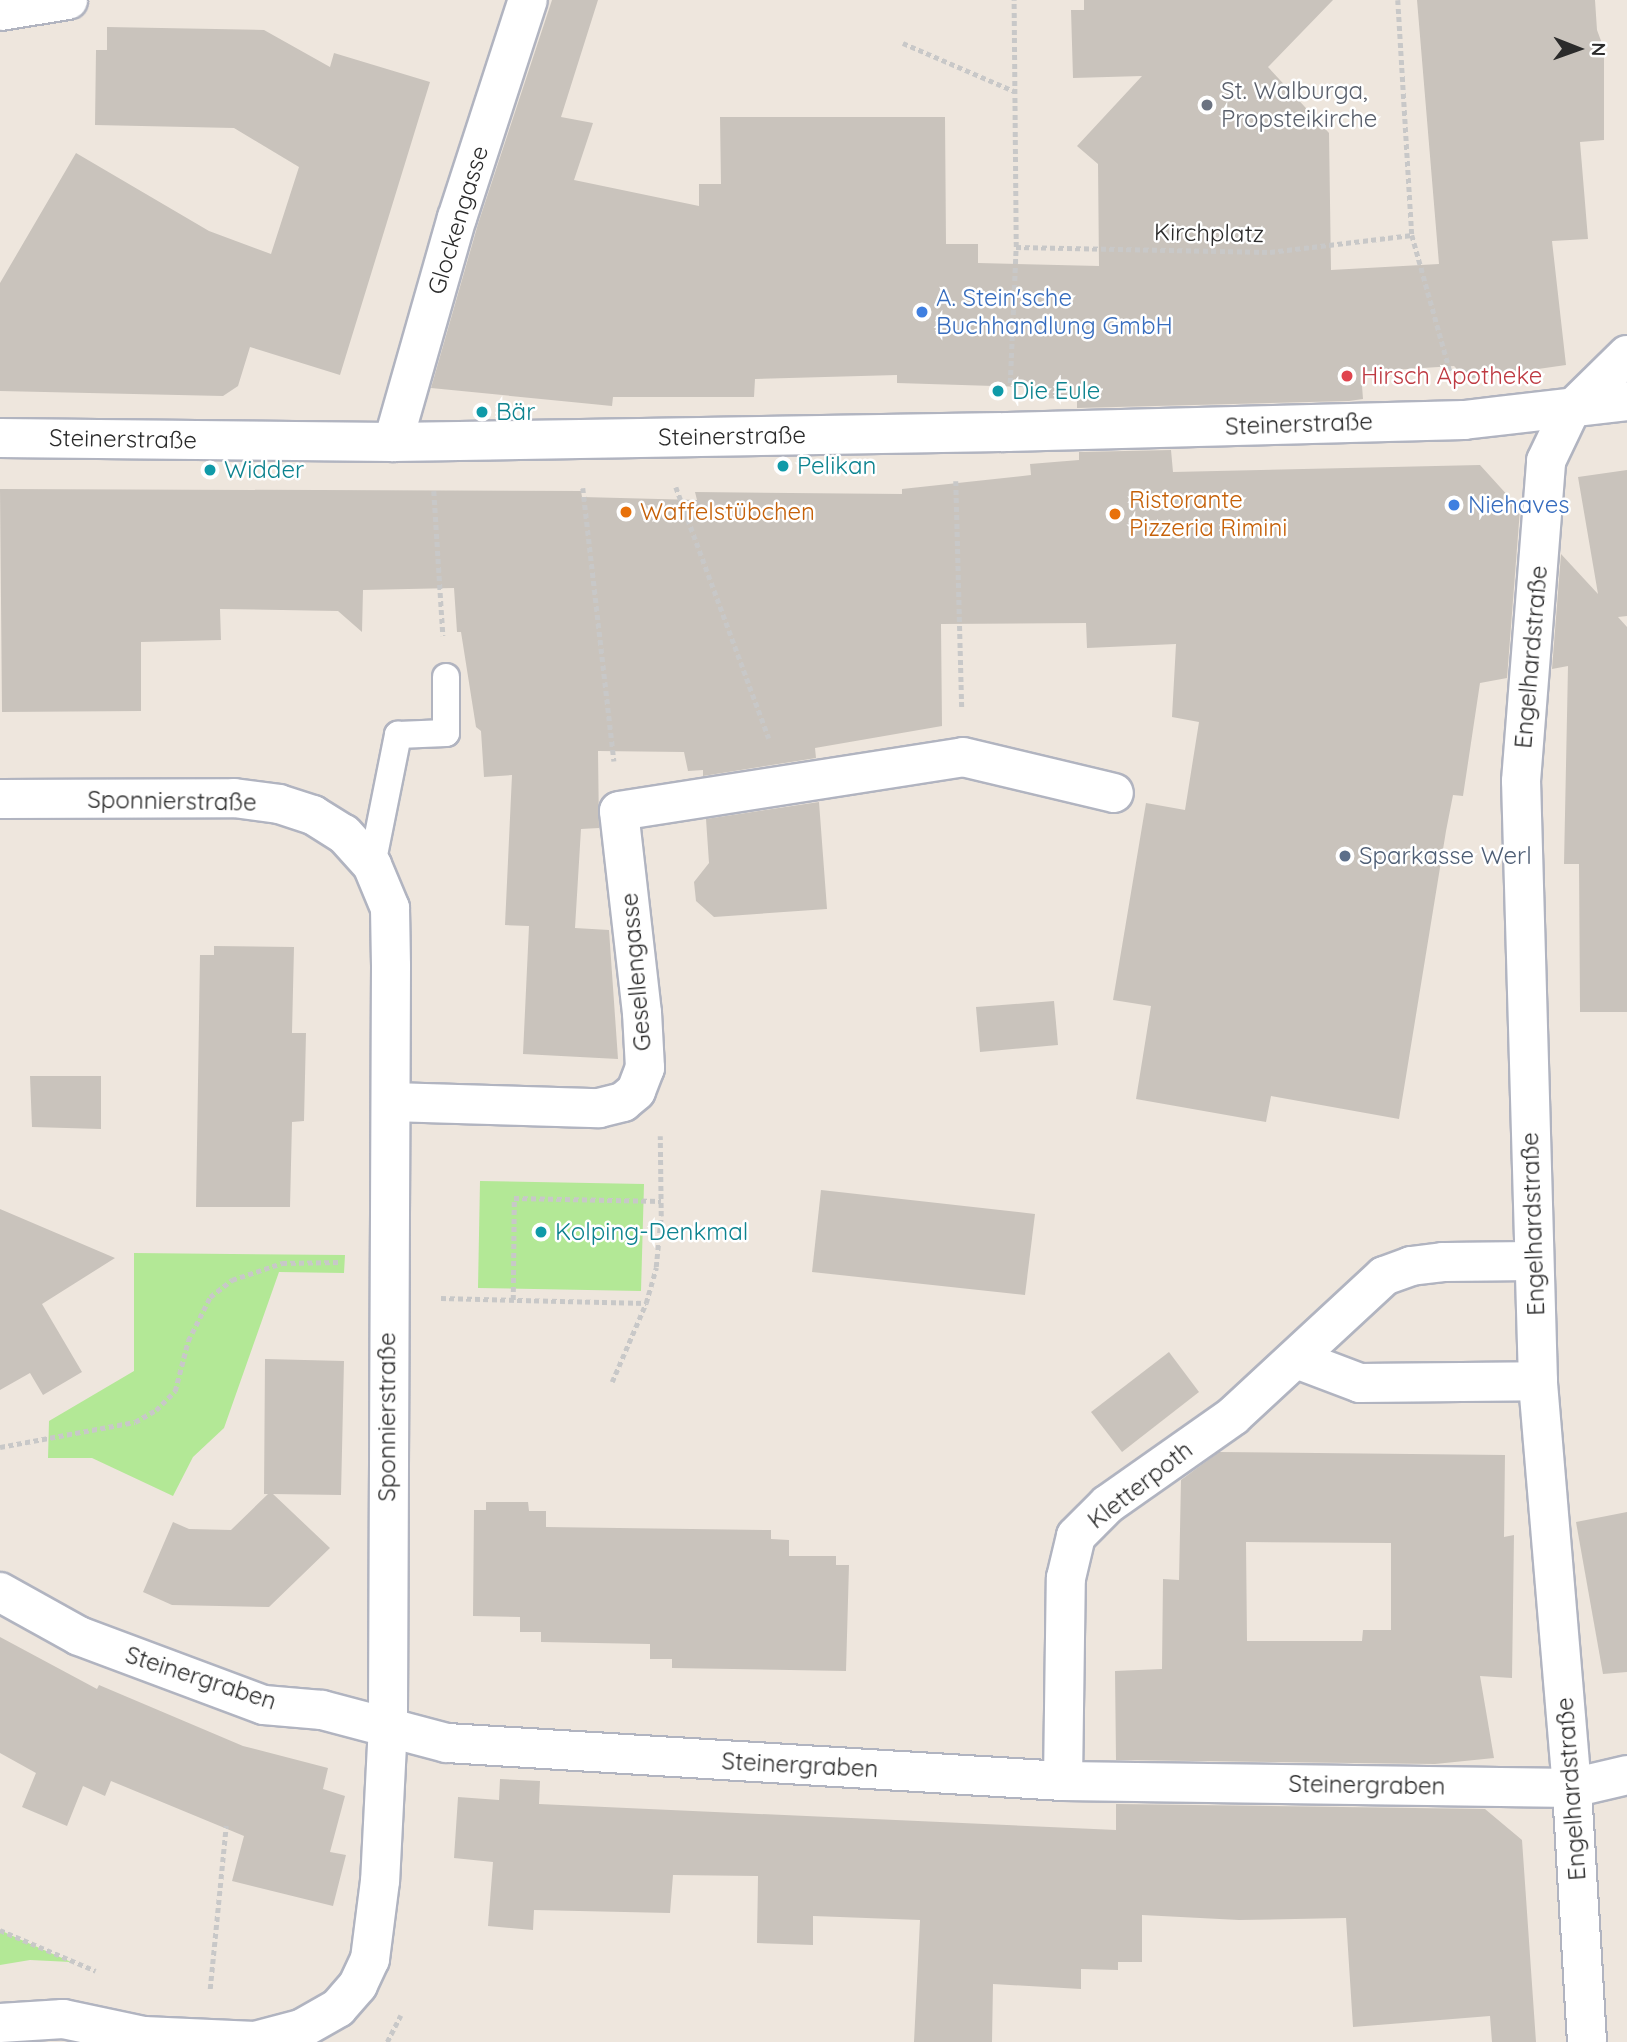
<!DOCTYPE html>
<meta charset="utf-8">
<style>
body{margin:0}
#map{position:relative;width:1627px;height:2042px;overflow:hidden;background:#eee6dd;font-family:Quicksand,sans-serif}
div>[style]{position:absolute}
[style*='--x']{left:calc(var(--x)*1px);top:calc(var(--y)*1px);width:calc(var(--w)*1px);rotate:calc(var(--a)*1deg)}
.green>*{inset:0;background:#b3e896}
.building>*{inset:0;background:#c9c3bc}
.path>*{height:4.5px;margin-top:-2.25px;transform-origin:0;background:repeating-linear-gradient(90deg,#c8c8c8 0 5px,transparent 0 8.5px)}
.roads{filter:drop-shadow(2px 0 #b1b4c0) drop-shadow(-2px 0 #b1b4c0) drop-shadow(0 2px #b1b4c0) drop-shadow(0 -2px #b1b4c0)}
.lane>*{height:26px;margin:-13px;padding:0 13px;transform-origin:13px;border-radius:13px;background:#fff}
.street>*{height:38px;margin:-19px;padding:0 19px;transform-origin:19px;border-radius:19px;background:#fff}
.dots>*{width:19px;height:19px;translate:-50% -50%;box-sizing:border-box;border:4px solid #fff;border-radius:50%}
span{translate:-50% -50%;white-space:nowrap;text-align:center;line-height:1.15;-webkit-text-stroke:5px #fff;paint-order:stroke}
.worship-label{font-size:24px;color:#5b616d}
.left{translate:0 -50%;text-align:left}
.street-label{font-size:24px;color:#2b2b2b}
.shop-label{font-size:24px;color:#366cbe}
.health-label{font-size:24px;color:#be3a42}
.culture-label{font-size:24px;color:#0d838f}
.food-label{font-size:24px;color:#c56008}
.service-label{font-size:24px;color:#4e5e75}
.north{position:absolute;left:1543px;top:14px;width:70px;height:70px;-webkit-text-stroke:5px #fff;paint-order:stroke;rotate:91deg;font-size:19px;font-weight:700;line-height:28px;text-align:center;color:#2b2b2b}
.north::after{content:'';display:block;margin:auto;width:24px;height:32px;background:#2b2b2b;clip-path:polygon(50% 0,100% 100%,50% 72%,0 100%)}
</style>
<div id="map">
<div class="green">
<div style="clip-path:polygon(480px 1181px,644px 1184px,641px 1291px,478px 1288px)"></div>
<div style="clip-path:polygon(134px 1253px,345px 1255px,344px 1273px,279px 1272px,224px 1428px,193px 1457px,173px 1496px,92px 1458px,48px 1458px,49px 1421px,134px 1371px)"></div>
<div style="clip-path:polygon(0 1930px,17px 1938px,71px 1962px,30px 1960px,0 1965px)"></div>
</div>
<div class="building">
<div style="clip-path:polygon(552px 0,598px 0,561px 117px,593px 123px,574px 180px,699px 206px,699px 184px,721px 184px,720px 117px,945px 117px,946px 244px,978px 244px,978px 263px,1099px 266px,1098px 164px,1077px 146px,1142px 76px,1073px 78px,1071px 10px,1084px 10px,1084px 0,1333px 0,1268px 67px,1329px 133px,1331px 270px,1439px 264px,1417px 0,1595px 0,1597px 30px,1604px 49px,1604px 140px,1580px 142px,1588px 239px,1552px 241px,1566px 365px,1467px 379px,1454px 366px,1361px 372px,1363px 399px,1349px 401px,1077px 408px,1077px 399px,1029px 398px,1030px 387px,897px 383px,897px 375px,755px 379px,754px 397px,613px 397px,612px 406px,431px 388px,478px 224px)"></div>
<div style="clip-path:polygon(107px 27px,264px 30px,330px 67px,334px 53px,430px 82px,340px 375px,250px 347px,238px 386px,223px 396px,0 391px,0 283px,76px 153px,209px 231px,271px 254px,299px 167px,234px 128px,95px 125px,96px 50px,107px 50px)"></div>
<div style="clip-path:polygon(1171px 450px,1173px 472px,1480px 465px,1520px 509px,1507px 678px,1480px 683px,1463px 796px,1453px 795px,1446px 831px,1399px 1119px,1271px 1096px,1266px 1122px,1136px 1099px,1151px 1006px,1113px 1000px,1146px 803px,1185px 810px,1199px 722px,1172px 717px,1176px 644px,1087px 648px,1086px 623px,941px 624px,942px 726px,815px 748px,816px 758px,703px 776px,703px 770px,688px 771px,684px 752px,598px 751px,599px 828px,581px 829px,575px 928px,609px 930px,618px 1059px,523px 1054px,529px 926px,505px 925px,512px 775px,484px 777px,481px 731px,476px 727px,461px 632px,457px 632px,454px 588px,363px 590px,362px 632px,338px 611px,220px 609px,221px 640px,141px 642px,141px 711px,2px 712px,0 489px,581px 491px,582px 497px,697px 500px,695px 492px,902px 494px,902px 489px,1031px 475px,1030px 464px,1079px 460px,1079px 452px)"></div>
<div style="clip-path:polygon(1627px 470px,1627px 616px,1618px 617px,1627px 627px,1627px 1012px,1580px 1012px,1579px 864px,1564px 864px,1568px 666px,1552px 669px,1561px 554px,1598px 594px,1578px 477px)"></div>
<div style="clip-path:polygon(819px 802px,827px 909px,714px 917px,696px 901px,694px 882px,709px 863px,706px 819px)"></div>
<div style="clip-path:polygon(214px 946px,294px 947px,292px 1033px,306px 1033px,304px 1121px,292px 1122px,290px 1207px,196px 1207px,200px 955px,214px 955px)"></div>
<div style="clip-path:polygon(1054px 1001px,1058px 1045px,980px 1052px,976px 1007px)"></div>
<div style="clip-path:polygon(30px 1076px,101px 1076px,101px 1129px,32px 1127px)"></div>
<div style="clip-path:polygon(821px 1190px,1035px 1214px,1025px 1295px,812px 1272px)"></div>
<div style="clip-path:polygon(0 1209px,115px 1258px,42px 1304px,82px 1372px,43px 1395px,30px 1373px,0 1390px)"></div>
<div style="clip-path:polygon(1169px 1352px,1199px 1392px,1122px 1452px,1091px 1412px)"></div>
<div style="clip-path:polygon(265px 1359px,344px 1361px,341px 1495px,273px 1494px,330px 1548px,269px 1607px,172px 1605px,143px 1592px,173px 1522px,189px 1529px,231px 1530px,268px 1494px,264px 1494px)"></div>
<div style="clip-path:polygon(evenodd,1219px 1452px,1505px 1455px,1504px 1537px,1514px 1535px,1512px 1678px,1480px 1676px,1494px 1758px,1435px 1764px,1116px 1760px,1115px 1671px,1162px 1669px,1163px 1579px,1179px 1580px,1181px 1480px,1219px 1452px,1246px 1542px,1391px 1543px,1391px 1630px,1363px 1630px,1362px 1641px,1247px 1641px,1246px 1542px)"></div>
<div style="clip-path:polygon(486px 1502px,528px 1502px,529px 1511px,546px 1511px,546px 1527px,771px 1530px,771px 1539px,789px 1540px,789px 1556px,836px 1556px,836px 1565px,849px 1565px,846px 1671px,672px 1668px,672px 1659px,650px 1659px,650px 1644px,541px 1642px,541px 1632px,520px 1632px,520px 1617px,473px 1616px,474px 1510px,486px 1510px)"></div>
<div style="clip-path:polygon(1627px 1512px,1627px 1672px,1603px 1674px,1576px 1522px)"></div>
<div style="clip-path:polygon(0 1637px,97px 1689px,99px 1685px,243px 1746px,328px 1768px,323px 1789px,345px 1796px,330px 1852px,346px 1855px,333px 1906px,232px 1881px,244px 1836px,111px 1781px,105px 1796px,83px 1786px,67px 1826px,22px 1807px,36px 1773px,0 1753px)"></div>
<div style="clip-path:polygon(500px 1779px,540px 1781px,539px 1804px,1116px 1830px,1116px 1804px,1485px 1809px,1522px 1840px,1536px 2042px,1492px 2042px,1490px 2016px,1353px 2027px,1346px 1918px,1239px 1920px,1142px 1915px,1142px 1962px,1118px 1962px,1118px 1970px,1081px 1969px,1081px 1989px,993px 1984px,992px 2042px,914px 2042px,920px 1920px,813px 1916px,813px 1945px,757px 1943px,758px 1876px,673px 1875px,670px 1913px,534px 1910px,533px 1930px,488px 1926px,493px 1862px,454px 1858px,458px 1797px,499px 1800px)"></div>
</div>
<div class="path">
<div style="--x:1398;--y:0;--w:235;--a:86.6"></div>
<div style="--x:1412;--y:235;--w:141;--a:74.4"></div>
<div style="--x:903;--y:43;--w:121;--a:23.4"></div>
<div style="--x:1016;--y:247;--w:254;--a:1.1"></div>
<div style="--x:1270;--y:252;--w:143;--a:-6.8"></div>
<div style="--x:1010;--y:383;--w:136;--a:-87.5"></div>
<div style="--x:1016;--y:247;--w:247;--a:-90.5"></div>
<div style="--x:956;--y:481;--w:226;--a:88.5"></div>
<div style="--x:676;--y:487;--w:268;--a:69.7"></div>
<div style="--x:583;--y:488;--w:275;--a:83.5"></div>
<div style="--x:434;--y:491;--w:145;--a:86.4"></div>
<div style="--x:441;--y:1298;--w:205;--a:1.4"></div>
<div style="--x:513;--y:1300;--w:102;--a:-89.4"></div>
<div style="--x:514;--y:1198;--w:147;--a:1.2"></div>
<div style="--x:612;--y:1382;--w:86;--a:-66.7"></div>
<div style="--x:646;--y:1303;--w:37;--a:-74"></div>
<div style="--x:656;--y:1267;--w:51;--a:-84.4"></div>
<div style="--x:661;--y:1216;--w:80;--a:-90.7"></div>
<div style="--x:0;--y:1447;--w:137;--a:-10.5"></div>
<div style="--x:135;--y:1422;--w:24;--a:-30"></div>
<div style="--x:156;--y:1410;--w:27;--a:-45"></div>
<div style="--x:175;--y:1391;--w:52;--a:-75.4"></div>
<div style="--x:188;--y:1341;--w:49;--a:-63.4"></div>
<div style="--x:210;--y:1297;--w:28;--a:-38"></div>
<div style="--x:232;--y:1280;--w:53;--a:-18.8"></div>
<div style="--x:282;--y:1263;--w:59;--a:-1"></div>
<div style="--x:0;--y:1930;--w:104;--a:23.1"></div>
<div style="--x:210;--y:1989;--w:164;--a:-84.4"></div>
<div style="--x:387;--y:2042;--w:30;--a:-63"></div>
</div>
<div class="roads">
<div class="lane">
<div style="--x:372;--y:865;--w:133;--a:-78.7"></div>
<div style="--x:398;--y:735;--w:48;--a:-2.4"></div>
<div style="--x:446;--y:733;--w:56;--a:-90"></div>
</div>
<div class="street">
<div style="--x:0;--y:11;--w:69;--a:-9.2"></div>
<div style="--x:0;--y:438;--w:393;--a:0.6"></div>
<div style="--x:393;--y:442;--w:614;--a:-0.93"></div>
<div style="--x:1007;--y:432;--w:457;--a:-1.5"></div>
<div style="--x:1464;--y:420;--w:164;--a:-6.6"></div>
<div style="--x:393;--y:442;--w:233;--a:-74.1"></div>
<div style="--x:457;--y:218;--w:229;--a:-72"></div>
<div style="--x:0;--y:799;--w:234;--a:-0.2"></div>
<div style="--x:234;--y:798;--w:45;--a:7.6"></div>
<div style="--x:279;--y:804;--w:36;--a:18"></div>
<div style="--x:313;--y:815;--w:36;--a:32"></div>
<div style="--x:344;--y:834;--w:42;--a:47.9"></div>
<div style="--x:372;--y:865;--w:47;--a:67.3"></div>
<div style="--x:390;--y:908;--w:58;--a:89"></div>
<div style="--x:391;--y:966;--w:759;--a:90.23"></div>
<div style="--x:388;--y:1725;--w:156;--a:92.9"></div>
<div style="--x:380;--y:1881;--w:79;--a:97.3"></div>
<div style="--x:370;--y:1959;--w:29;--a:115"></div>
<div style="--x:358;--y:1985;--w:30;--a:131"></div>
<div style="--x:338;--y:2008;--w:43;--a:150.4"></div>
<div style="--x:301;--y:2029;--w:48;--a:165.4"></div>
<div style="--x:255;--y:2041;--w:111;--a:-177.4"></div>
<div style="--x:144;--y:2036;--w:83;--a:-168.1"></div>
<div style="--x:63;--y:2019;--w:63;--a:176.4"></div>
<div style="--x:391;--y:1102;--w:208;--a:1.7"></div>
<div style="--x:599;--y:1108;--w:25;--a:-14"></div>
<div style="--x:623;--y:1102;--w:17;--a:-40"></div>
<div style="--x:636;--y:1091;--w:25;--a:-69"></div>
<div style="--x:645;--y:1068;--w:55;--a:-93.1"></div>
<div style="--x:642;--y:1013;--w:203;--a:-96.5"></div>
<div style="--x:619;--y:811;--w:348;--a:-8.9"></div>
<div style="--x:963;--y:757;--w:155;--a:13.4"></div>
<div style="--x:1299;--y:1360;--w:65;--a:20.7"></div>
<div style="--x:1360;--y:1383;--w:178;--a:-0.6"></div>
<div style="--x:0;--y:1592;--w:90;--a:29.1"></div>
<div style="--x:79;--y:1636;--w:197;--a:20.5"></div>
<div style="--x:264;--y:1705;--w:58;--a:4.9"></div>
<div style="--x:322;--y:1710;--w:129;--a:14.8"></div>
<div style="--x:447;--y:1743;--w:617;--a:3.53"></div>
<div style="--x:1063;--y:1781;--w:509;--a:0.79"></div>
<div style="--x:1572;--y:1788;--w:57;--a:-13.3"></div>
<div style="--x:1063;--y:1781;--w:203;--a:-89.2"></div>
<div style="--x:1066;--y:1578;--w:43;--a:-76.6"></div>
<div style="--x:1076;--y:1536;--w:45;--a:-45"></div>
<div style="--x:1108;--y:1504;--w:153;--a:-35.1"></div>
<div style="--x:1233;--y:1416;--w:206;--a:-42.8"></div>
<div style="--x:1384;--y:1276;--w:29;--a:-20"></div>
<div style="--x:1411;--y:1266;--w:32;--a:-7"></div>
<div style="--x:1443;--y:1262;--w:91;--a:-0.6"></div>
<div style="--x:1587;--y:2042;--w:254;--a:-93.4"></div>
<div style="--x:1572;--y:1788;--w:408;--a:-94.8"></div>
<div style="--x:1538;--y:1381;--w:600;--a:-91.62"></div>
<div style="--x:1521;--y:781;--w:321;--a:-85.5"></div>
<div style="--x:1546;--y:461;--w:55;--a:-64.4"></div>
<div style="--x:1570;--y:411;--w:80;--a:-44.5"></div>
</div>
</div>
<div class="dots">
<div style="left:1207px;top:105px;background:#6b7280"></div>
<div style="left:922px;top:312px;background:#3f7fe0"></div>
<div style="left:1347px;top:376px;background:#e0444e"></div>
<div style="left:998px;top:391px;background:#0f9aa8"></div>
<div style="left:482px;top:412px;background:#0f9aa8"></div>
<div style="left:783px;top:466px;background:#0f9aa8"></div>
<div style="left:210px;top:470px;background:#0f9aa8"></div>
<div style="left:1454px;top:505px;background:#3f7fe0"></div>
<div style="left:626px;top:512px;background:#e8710a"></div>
<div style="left:1115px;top:514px;background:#e8710a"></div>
<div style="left:1345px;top:856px;background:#5c6f8a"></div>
<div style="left:541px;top:1232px;background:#0f9aa8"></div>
</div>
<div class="worship-label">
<span class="left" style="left:1221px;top:105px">St. Walburga,<br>Propsteikirche</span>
</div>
<div class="street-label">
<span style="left:458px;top:220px;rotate:-73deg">Glockengasse</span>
<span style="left:1209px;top:233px;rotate:1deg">Kirchplatz</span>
<span style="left:1299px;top:424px;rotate:-2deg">Steinerstraße</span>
<span style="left:732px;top:436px;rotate:-1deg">Steinerstraße</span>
<span style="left:123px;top:439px;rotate:1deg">Steinerstraße</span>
<span style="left:1531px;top:657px;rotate:-85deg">Engelhardstraße</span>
<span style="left:172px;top:801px;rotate:1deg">Sponnierstraße</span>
<span style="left:636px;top:972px;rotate:-95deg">Gesellengasse</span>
<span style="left:1533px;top:1224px;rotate:-92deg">Engelhardstraße</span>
<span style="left:387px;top:1417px;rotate:-90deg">Sponnierstraße</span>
<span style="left:1140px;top:1485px;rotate:-38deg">Kletterpoth</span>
<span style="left:201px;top:1678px;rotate:18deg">Steinergraben</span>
<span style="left:800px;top:1765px;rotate:3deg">Steinergraben</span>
<span style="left:1367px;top:1785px;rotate:1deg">Steinergraben</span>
<span style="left:1571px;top:1789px;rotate:-94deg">Engelhardstraße</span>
</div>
<div class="shop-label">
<span class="left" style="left:936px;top:312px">A. Stein'sche<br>Buchhandlung GmbH</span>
<span class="left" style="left:1468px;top:505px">Niehaves</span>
</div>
<div class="health-label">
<span class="left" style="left:1361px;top:376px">Hirsch Apotheke</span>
</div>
<div class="culture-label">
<span class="left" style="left:1012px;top:391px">Die Eule</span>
<span class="left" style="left:496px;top:412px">Bär</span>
<span class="left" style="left:797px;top:466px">Pelikan</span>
<span class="left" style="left:224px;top:470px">Widder</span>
<span class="left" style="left:555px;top:1232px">Kolping-Denkmal</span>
</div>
<div class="food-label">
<span class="left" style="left:1129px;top:514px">Ristorante<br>Pizzeria Rimini</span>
<span class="left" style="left:640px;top:512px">Waffelstübchen</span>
</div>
<div class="service-label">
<span class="left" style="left:1359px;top:856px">Sparkasse Werl</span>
</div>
<div class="north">N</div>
</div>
